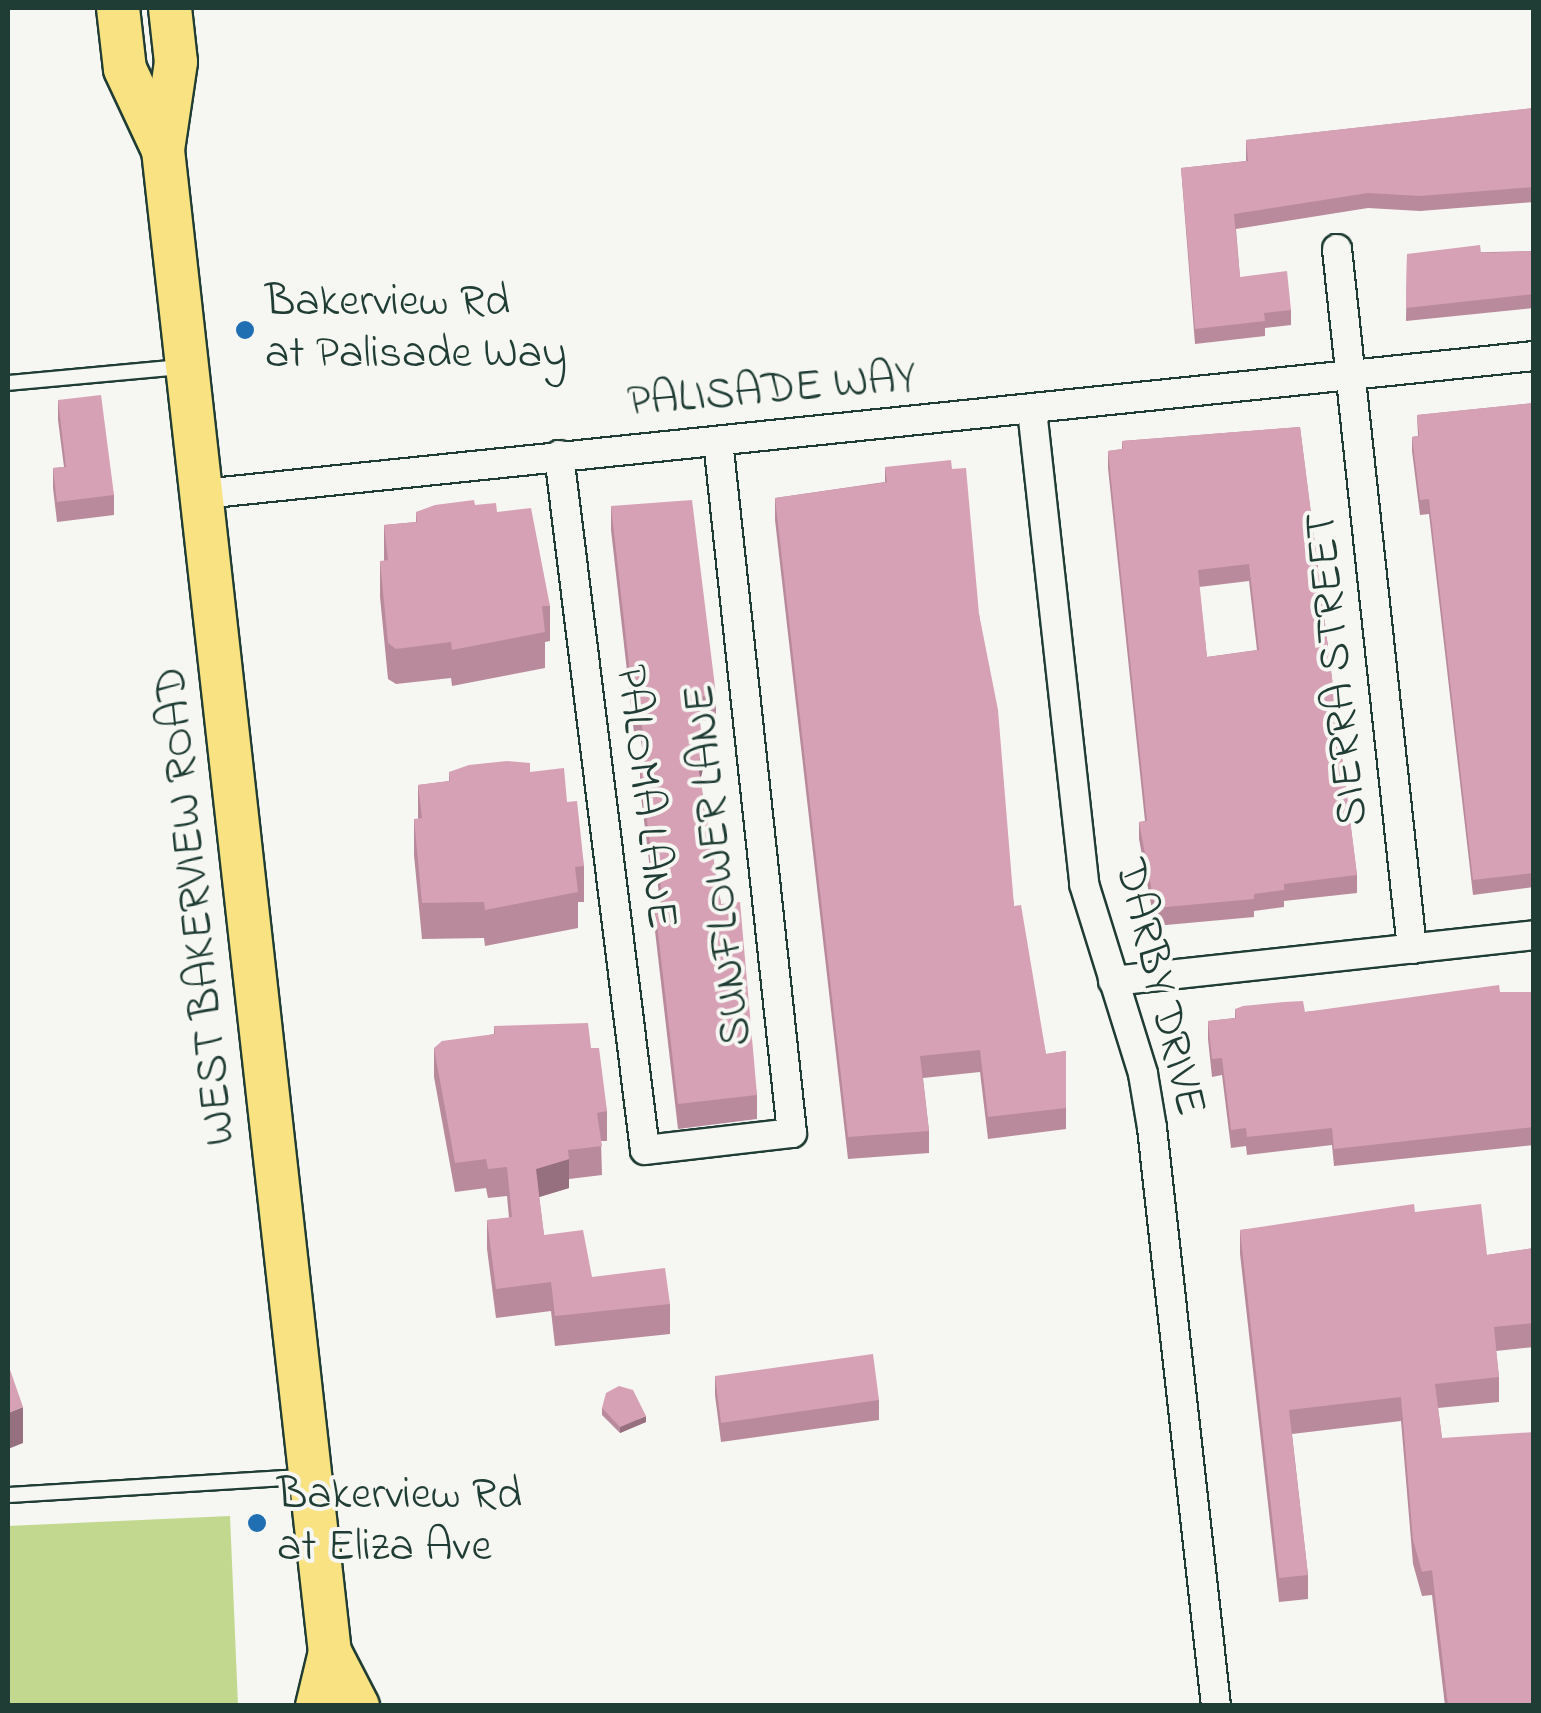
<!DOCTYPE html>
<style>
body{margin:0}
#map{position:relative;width:1541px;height:1713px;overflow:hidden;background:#f6f6f2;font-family:"Indie Flower",sans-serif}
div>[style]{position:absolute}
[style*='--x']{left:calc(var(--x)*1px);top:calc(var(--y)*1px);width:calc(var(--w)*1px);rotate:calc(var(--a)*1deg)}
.green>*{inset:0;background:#c1d88e}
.roads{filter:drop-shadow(2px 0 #1f3d34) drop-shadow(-2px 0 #1f3d34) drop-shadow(0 2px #1f3d34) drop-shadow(0 -2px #1f3d34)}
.lane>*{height:14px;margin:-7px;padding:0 7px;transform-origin:7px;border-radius:7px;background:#f6f6f2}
.street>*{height:28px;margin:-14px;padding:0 14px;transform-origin:14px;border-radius:14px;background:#f6f6f2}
.primary>*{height:42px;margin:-21px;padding:0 21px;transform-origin:21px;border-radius:21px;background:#f8e281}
.wall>*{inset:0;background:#b88a9c}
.shaded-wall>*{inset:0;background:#96707f}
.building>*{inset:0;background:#d6a0b5}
.dots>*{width:28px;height:28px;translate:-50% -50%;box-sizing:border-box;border:5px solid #f6f6f2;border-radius:50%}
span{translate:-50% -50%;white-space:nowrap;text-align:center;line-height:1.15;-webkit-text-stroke:8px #f6f6f2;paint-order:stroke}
.poi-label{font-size:45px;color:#1f3d34}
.left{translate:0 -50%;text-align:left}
.street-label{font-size:45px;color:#1f3d34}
.frame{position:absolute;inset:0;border:10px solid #1f3d34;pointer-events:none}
</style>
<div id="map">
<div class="green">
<div style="clip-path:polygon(230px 1516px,238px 1705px,8px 1705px,8px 1526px)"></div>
</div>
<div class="roads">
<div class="lane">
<div style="--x:8;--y:383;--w:175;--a:-5.3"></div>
<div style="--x:8;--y:1495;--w:299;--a:-3.5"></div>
</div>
<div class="street">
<div style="--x:1337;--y:249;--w:704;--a:83.88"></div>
<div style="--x:1032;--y:410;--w:477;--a:83.7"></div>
<div style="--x:1084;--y:884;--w:199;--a:72.7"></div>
<div style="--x:1143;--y:1074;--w:55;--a:80.5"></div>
<div style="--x:1152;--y:1128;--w:582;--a:83.68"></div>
<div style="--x:559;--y:455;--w:700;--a:82.95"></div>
<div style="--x:645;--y:1150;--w:148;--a:-6.6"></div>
<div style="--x:792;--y:1133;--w:696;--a:-96.1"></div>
<div style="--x:203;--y:494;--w:1338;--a:-5.92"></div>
<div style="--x:1113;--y:981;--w:424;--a:-6.2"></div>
</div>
<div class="primary">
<div style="--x:118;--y:8;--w:61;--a:83.5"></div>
<div style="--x:125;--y:69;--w:89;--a:64.9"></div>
<div style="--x:170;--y:8;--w:54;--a:83.7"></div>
<div style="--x:176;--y:62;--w:89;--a:98.4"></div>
<div style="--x:163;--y:150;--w:1511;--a:83.66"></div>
<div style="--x:330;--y:1652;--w:56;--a:103.5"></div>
<div style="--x:330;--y:1652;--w:61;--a:62.6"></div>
</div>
</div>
<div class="wall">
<div style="clip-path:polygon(1534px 108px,1534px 202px,1420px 211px,1368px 208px,1236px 229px,1240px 277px,1291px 310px,1291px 325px,1265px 328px,1265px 336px,1195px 344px,1181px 168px,1246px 161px,1246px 140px)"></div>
<div style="clip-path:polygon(1534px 251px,1534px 308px,1406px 321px,1407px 254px)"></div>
<div style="clip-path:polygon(58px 400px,114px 495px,114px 515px,57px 522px,53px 488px,53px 468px,64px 467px,58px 420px)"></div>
<div style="clip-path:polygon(1534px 403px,1534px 887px,1473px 895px,1429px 514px,1420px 515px,1412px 451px,1412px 437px,1418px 436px,1417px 415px)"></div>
<div style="clip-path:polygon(evenodd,1300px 427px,1357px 875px,1357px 893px,1284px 901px,1284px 907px,1254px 911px,1254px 917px,1155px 926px,1139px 839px,1139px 822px,1145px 821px,1108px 468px,1108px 451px,1122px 449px,1122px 441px,1300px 427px,1249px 581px,1257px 650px,1207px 657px,1199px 587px,1249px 581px)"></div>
<div style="clip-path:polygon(885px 467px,979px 614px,1014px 906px,1046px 1054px,1066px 1051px,1066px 1129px,988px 1139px,980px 1072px,923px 1078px,929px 1131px,929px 1153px,848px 1159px,775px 520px,775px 498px,885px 482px)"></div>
<div style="clip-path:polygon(475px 505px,497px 512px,550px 606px,550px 641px,545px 642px,545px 668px,452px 686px,451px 678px,396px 684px,388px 679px,380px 597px,380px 561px,384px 561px,384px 525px,416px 522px,416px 512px)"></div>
<div style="clip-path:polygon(611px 506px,716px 695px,716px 719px,700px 721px,703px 769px,700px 779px,721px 904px,757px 1095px,757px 1119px,678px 1129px,655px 931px,655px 907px,660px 906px,657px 876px,651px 877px,640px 788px,640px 764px,644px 763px,640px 732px,634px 733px,611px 530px)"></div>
<div style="clip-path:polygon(449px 772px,530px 772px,567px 802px,584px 866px,584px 902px,578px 902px,578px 928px,485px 946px,484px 938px,422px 939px,414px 855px,414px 819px,418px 819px,418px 785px,449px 781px)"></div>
<div style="clip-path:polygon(1500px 992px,1534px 992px,1534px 1145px,1334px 1166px,1332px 1145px,1247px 1155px,1246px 1146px,1231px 1148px,1222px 1075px,1212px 1077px,1208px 1039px,1208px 1021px,1235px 1018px,1235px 1009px,1305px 1012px)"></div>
<div style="clip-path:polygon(494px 1026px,591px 1048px,607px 1111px,607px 1141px,601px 1141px,602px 1175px,569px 1179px,569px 1188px,539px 1197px,544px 1235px,592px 1277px,670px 1304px,670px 1334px,555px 1346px,551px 1311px,496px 1318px,487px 1249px,487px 1220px,509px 1218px,507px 1196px,488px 1198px,486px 1188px,455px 1192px,434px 1077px,434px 1048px,494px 1034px)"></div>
<div style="clip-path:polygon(1415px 1212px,1487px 1255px,1534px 1248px,1534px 1347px,1496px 1351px,1499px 1377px,1499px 1402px,1438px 1408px,1442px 1438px,1534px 1706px,1445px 1706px,1432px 1595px,1422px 1596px,1413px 1564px,1401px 1421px,1292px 1434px,1308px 1575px,1308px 1599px,1279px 1602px,1240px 1254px,1240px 1230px)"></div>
<div style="clip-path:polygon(715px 1376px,879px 1400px,879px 1420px,721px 1442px,715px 1395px)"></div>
<div style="clip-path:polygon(602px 1408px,646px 1422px,620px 1433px,602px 1415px)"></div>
</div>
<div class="shaded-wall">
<div style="clip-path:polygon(703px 745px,703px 769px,698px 789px,698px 765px)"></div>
<div style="clip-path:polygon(569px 1159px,569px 1188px,536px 1198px,536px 1169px)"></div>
<div style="clip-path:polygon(23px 1407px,23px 1443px,8px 1449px,8px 1413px)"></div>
<div style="clip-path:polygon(646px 1416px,646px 1422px,620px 1433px,620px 1427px)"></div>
</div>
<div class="building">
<div style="clip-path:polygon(1534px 108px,1534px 187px,1420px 196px,1368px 193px,1234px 214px,1240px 277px,1287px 271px,1291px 310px,1264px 313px,1265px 321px,1195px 329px,1181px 168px,1248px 161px,1246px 140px)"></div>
<div style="clip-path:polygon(1480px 245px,1481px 253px,1534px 251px,1534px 294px,1406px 308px,1407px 254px)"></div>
<div style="clip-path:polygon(101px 395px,114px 495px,57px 502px,53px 468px,66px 467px,58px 400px)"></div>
<div style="clip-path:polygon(1534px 403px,1534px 873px,1473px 880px,1429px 499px,1420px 500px,1412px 437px,1419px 436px,1417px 415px)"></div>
<div style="clip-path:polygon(evenodd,1300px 427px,1357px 875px,1284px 884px,1284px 890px,1254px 894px,1254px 899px,1155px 908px,1139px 822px,1147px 821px,1108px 451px,1123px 449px,1122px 441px,1300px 427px,1249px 564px,1259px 650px,1207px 657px,1198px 570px,1249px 564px)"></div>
<div style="clip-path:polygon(951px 460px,952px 469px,966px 468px,979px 614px,998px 710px,1014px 906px,1021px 905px,1046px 1054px,1066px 1051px,1066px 1108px,988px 1117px,980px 1050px,920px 1056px,929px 1131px,848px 1137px,775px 498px,887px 482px,885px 467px)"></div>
<div style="clip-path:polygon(474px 500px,475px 505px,496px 503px,497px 512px,531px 508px,550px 606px,542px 606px,545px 632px,452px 650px,451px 642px,396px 649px,388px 643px,380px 561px,388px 560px,384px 525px,417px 522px,416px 512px,435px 505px)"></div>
<div style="clip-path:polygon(692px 500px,716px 695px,696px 697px,703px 745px,698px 765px,721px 904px,740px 902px,757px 1095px,678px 1104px,655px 907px,663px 906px,657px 852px,651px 852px,640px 764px,646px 763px,640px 708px,634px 709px,611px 506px)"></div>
<div style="clip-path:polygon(507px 761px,530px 763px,530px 772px,564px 768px,567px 802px,577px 801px,584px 866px,575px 867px,578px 892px,485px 910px,484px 902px,422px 903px,414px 819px,422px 818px,418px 785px,450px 781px,449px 772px,469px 765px)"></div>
<div style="clip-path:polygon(1499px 985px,1500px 992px,1534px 992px,1534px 1127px,1334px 1149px,1332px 1128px,1247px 1137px,1246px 1128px,1231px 1130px,1222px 1058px,1212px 1059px,1208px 1021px,1236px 1018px,1235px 1009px,1243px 1006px,1284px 1002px,1303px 1001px,1305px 1012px)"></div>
<div style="clip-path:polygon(588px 1023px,591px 1048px,599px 1048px,607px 1111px,597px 1113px,602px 1146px,568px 1150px,569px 1159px,536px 1169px,544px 1235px,583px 1230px,592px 1277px,665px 1268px,670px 1304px,555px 1316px,551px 1282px,496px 1289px,487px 1220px,512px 1217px,507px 1167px,488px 1169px,486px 1159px,455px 1163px,434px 1048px,442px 1041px,495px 1034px,494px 1026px)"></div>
<div style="clip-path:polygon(1414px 1204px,1415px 1212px,1481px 1204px,1487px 1255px,1534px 1248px,1534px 1323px,1494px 1327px,1499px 1377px,1435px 1384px,1442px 1438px,1534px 1432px,1534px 1706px,1448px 1706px,1432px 1570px,1422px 1572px,1413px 1540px,1401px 1397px,1289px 1410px,1308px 1575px,1279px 1578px,1240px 1230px)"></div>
<div style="clip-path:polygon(873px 1354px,879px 1400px,721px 1423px,715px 1376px)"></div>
<div style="clip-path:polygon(8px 1364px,23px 1407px,8px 1413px)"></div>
<div style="clip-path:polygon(619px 1386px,633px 1390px,646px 1416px,620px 1427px,602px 1408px,606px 1393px)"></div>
</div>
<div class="dots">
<div style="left:245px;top:330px;background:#1f6fb2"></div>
<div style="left:257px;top:1523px;background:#1f6fb2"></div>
</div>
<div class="poi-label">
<span class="left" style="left:265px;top:330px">Bakerview Rd<br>at Palisade Way</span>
<span class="left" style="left:277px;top:1523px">Bakerview Rd<br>at Eliza Ave</span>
</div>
<div class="street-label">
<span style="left:772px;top:392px;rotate:-5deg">PALISADE WAY</span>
<span style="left:1339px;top:669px;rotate:-96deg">SIERRA STREET</span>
<span style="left:644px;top:797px;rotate:83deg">PALOMA LANE</span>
<span style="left:720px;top:865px;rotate:-96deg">SUNFLOWER LANE</span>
<span style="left:198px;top:906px;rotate:-96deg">WEST BAKERVIEW ROAD</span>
<span style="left:1158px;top:988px;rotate:76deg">DARBY DRIVE</span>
</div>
<div class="frame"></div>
</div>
